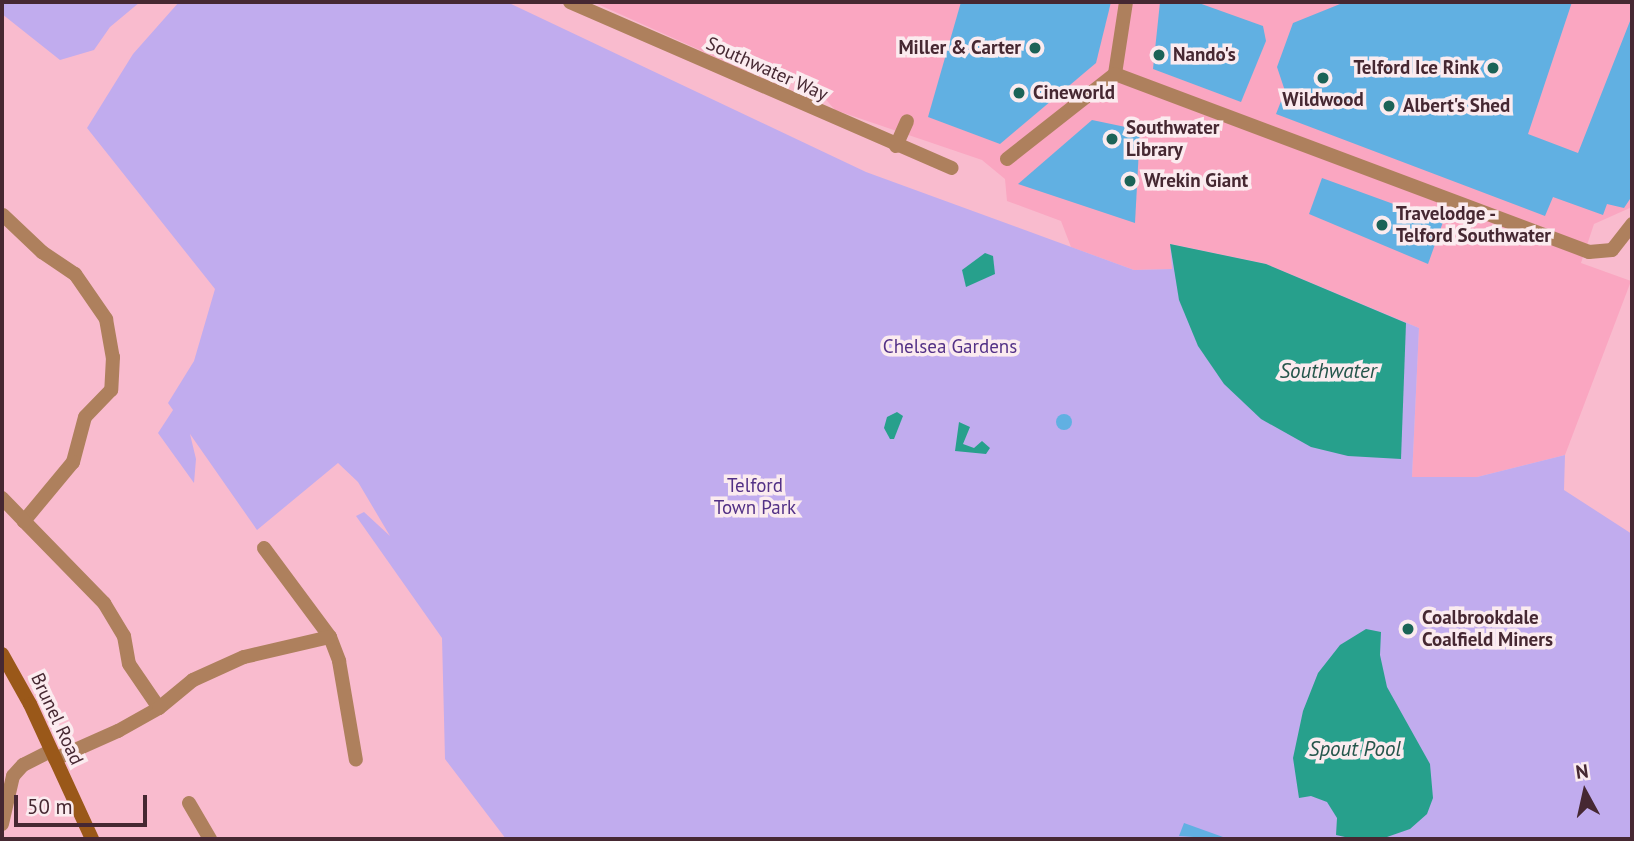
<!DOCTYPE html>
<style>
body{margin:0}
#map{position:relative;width:1634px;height:841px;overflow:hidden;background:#f9bbce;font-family:"PT Sans",sans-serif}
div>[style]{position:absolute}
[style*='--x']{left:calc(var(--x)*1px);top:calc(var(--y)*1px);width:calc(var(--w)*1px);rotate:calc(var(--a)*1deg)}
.built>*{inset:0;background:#faa6c1}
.green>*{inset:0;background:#c1acee}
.water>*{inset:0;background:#27a08c}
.building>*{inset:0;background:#61b0e2}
.round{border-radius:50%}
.street>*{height:14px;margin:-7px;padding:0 7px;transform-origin:7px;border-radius:7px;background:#ae805d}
.secondary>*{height:14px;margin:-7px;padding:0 7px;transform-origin:7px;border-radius:7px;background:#9a5819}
.dots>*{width:19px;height:19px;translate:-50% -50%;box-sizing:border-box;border:4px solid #fbebef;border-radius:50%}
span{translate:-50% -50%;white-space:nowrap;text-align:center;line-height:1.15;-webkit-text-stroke:7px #fbebef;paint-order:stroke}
.poi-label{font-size:19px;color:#462832;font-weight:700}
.right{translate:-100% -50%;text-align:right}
.left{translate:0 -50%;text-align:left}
.street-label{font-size:19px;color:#462832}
.park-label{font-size:19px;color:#533186}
.water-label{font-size:21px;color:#25554b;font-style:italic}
.frame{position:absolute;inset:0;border:4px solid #462832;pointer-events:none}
.north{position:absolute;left:1550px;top:757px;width:70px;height:70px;-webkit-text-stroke:5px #fbebef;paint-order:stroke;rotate:352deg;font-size:19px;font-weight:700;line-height:28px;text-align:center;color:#462832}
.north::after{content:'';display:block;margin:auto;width:24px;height:32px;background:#462832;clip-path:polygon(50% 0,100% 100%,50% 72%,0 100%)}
.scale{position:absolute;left:14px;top:795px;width:133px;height:32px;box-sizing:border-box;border:4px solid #462832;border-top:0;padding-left:9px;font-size:21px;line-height:24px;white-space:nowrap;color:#462832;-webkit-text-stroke:5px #fbebef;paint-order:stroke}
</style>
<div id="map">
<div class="built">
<div style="clip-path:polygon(593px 2px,1632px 2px,1632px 207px,1594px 224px,1581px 263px,1631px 281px,1565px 455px,1477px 477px,1412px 477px,1419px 328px,1266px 264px,1171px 244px,1172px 269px,1134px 270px,1071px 247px,1061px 221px,1007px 201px,1005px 179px,982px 160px,835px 110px,822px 95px,770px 71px,751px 73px)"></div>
</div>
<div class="green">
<div style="clip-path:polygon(2px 2px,140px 2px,110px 27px,94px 50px,60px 60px,2px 14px)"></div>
<div style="clip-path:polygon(179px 2px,507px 2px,866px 172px,1134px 270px,1172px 269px,1170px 244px,1266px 264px,1419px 328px,1412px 477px,1477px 477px,1565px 455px,1564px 490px,1632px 534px,1632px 839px,506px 839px,445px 759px,442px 638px,356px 516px,364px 512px,390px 536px,358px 482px,338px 463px,257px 530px,190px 434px,196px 459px,194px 483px,158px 433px,173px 410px,168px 403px,194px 361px,215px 289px,87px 128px,133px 54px)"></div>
</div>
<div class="water">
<div style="clip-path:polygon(1170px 244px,1266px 264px,1406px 323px,1401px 459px,1348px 456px,1311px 447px,1261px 419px,1224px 384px,1198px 346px,1179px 300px)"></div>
<div style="clip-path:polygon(985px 253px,993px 256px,995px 274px,966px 287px,962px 270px)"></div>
<div style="clip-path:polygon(897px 412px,903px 416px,894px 439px,890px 439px,884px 428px,887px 417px)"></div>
<div style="clip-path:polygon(959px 422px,970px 427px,963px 444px,974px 448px,982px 441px,990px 448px,986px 454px,955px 451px)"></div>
<div style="clip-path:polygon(1366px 629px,1381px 632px,1380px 655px,1387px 687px,1430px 764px,1433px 798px,1427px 814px,1410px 829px,1387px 837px,1354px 839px,1336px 835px,1337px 818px,1327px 802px,1311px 796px,1299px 798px,1293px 758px,1303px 711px,1318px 673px,1340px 645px)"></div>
</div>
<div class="building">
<div style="clip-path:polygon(961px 2px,1111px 2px,1096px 63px,1000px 144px,928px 117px)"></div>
<div style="clip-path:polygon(1160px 2px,1196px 2px,1263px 26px,1266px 41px,1241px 102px,1153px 69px)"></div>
<div style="clip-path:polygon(1345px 2px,1572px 2px,1528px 134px,1578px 153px,1632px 16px,1632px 196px,1624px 208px,1607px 204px,1603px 215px,1553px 197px,1545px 216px,1276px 114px,1285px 91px,1277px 67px,1293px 23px)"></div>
<div style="clip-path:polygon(1092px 120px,1140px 130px,1135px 223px,1018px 184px)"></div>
<div style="clip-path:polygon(1322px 178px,1443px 222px,1428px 264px,1309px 214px)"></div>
<div class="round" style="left:1056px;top:414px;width:16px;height:16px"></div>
<div style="clip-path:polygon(1184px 823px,1223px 837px,1223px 839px,1179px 836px)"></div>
</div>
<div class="street">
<div style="--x:570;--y:2;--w:416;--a:23.5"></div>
<div style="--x:1126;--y:2;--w:73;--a:98.7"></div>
<div style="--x:1115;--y:74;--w:506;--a:20.58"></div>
<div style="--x:1589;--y:252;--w:23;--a:-5"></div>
<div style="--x:1612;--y:250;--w:33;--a:-52"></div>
<div style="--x:896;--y:146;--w:27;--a:-66"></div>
<div style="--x:1007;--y:159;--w:137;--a:-38.2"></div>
<div style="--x:3;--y:215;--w:54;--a:43.5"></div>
<div style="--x:42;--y:252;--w:40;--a:34"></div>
<div style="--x:75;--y:274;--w:55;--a:55.4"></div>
<div style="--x:106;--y:319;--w:39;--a:80"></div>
<div style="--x:113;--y:357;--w:33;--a:93"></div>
<div style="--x:111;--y:390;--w:37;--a:134"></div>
<div style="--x:85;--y:417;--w:47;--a:104.9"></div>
<div style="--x:73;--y:462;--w:77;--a:129.7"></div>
<div style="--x:24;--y:521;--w:115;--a:45.7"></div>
<div style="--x:104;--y:603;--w:39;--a:59"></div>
<div style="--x:124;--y:636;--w:28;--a:80"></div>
<div style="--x:129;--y:664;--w:53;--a:55.7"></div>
<div style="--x:2;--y:498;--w:32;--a:46"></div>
<div style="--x:264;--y:548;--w:111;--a:53.4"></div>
<div style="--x:330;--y:637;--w:26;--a:69"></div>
<div style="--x:339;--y:661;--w:100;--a:80.3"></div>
<div style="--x:55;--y:759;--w:69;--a:-24"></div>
<div style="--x:118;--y:731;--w:47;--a:-29.3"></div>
<div style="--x:159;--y:708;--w:44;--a:-39.5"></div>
<div style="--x:193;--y:680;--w:56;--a:-24.3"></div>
<div style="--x:244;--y:657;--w:88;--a:-13.1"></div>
<div style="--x:189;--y:803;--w:42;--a:59.7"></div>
<div style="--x:2;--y:824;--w:49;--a:-77.1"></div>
<div style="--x:13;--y:776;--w:15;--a:-48"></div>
<div style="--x:23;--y:765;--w:31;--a:-27"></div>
</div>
<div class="secondary">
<div style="--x:2;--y:654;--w:57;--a:60.8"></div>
<div style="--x:30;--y:704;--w:149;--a:65.3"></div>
</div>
<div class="dots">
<div style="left:1035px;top:48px;background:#1c6357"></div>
<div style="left:1159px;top:55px;background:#1c6357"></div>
<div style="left:1493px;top:68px;background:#1c6357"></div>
<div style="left:1323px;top:78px;background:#1c6357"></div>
<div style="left:1019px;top:93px;background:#1c6357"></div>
<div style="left:1389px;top:106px;background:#1c6357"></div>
<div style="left:1112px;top:139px;background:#1c6357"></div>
<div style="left:1130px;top:181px;background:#1c6357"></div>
<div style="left:1382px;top:225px;background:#1c6357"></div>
<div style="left:1408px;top:629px;background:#1c6357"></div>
</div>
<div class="poi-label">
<span class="right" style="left:1021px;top:48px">Miller &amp; Carter</span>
<span class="left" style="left:1173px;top:55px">Nando's</span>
<span class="right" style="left:1479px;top:68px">Telford Ice Rink</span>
<span class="left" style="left:1033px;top:93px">Cineworld</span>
<span style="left:1323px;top:100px">Wildwood</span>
<span class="left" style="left:1403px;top:106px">Albert's Shed</span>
<span class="left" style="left:1126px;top:139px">Southwater<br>Library</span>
<span class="left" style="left:1144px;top:181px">Wrekin Giant</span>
<span class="left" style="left:1396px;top:225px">Travelodge -<br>Telford Southwater</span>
<span class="left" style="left:1422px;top:629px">Coalbrookdale<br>Coalfield Miners</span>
</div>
<div class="street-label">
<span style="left:767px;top:69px;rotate:24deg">Southwater Way</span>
<span style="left:57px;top:719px;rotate:65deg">Brunel Road</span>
</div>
<div class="park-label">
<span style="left:950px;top:347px">Chelsea Gardens</span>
<span style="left:755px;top:497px">Telford<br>Town Park</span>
</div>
<div class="water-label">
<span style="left:1328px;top:371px">Southwater</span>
<span style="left:1355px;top:749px">Spout Pool</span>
</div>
<div class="frame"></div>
<div class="north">N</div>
<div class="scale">50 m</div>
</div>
